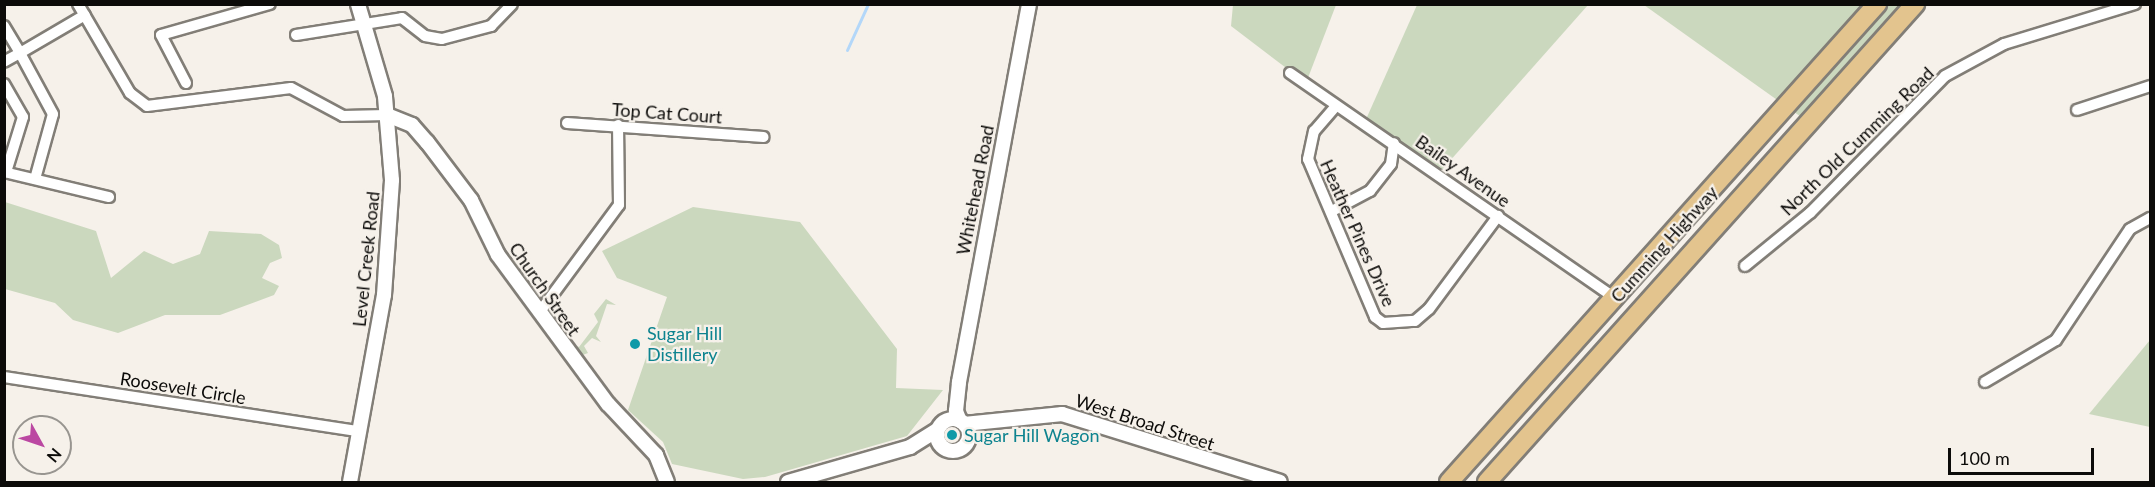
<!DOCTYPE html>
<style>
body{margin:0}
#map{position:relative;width:2155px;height:487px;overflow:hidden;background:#f6f1ea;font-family:Lato,sans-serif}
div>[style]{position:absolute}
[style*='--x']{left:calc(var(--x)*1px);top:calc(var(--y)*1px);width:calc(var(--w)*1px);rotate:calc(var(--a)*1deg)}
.green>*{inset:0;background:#cbd8be}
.stream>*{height:3px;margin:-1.5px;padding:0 1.5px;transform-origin:1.5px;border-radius:1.5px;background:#b3d7f9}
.roads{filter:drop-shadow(2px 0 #827e77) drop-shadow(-2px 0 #827e77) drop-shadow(0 2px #827e77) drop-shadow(0 -2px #827e77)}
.minor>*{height:10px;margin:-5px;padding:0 5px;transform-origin:5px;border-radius:5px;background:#fff}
.tertiary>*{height:14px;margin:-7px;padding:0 7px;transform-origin:7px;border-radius:7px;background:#fff}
.tertiary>.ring{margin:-7px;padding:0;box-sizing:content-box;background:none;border:14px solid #fff;border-radius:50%}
.trunk>*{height:18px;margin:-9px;padding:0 9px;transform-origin:9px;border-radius:9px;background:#e3c48e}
.dots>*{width:16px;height:16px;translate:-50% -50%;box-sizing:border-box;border:3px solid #f6f1ea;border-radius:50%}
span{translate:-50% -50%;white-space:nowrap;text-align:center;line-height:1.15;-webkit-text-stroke:4.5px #f6f1ea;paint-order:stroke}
.street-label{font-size:18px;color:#0c0b09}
.culture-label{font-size:18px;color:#0d838f}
.left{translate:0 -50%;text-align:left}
.frame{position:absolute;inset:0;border:6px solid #0c0b09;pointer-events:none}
.north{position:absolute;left:12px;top:415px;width:60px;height:60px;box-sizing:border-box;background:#f6f1ea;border:2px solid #989590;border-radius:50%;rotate:130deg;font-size:16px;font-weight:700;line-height:24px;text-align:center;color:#0c0b09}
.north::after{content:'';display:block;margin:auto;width:21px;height:27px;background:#bb48a2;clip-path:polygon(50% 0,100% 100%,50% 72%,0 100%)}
.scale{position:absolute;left:1948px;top:448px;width:146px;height:27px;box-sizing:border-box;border:3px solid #0c0b09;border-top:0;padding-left:8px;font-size:18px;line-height:21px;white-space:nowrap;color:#0c0b09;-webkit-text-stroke:4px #f6f1ea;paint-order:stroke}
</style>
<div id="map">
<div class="green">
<div style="clip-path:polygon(1233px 5px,1336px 5px,1306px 83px,1231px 26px)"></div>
<div style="clip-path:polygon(1417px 5px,1588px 5px,1433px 180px,1363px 126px)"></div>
<div style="clip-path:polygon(1644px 5px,1919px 5px,1811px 124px)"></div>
<div style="clip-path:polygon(5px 202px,96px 231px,111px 278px,144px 251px,173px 264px,200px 254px,209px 231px,261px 234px,279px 245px,282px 258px,270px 263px,262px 278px,279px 286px,274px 295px,220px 315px,165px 315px,118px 333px,73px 320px,55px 303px,5px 289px)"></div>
<div style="clip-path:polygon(693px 207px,800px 222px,897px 349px,896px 388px,943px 390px,907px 436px,765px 477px,743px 479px,672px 464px,663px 442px,628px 410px,667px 297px,617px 278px,602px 251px)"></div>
<div style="clip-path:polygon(606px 299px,616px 305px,607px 304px,596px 336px,601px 342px,592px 338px,584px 346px,588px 353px,580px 356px,572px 344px,579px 347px,598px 322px,594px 314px)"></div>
<div style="clip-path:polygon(2150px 340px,2150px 427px,2089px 414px)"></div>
</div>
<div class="stream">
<div style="--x:847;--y:50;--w:51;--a:-65.5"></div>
</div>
<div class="roads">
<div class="minor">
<div style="--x:78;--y:4;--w:103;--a:59.7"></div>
<div style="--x:130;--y:93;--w:21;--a:37"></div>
<div style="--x:147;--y:106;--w:145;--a:-7.1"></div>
<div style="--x:291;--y:88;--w:59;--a:28.3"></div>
<div style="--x:343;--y:116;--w:44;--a:-1.3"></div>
<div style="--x:4;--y:26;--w:31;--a:59"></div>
<div style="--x:20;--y:53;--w:18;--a:151"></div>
<div style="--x:296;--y:35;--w:107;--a:-9.1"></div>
<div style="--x:402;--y:18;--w:29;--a:38"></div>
<div style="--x:425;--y:36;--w:17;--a:10"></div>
<div style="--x:442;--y:39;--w:51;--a:-14.9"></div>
<div style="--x:491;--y:26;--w:30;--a:-46"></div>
<div style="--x:1290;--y:73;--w:395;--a:34.7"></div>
<div style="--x:186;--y:83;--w:54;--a:-117.5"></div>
<div style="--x:161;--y:35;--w:113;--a:-15.9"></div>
<div style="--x:4;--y:84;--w:38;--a:60"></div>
<div style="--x:23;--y:117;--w:58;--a:107.2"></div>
<div style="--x:1336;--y:106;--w:33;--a:131"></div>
<div style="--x:1314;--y:131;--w:29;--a:102"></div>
<div style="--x:1308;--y:159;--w:172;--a:67"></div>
<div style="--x:1375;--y:317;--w:10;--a:37"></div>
<div style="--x:1383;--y:323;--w:32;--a:-4"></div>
<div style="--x:1415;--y:321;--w:18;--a:-41"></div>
<div style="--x:1429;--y:309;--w:116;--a:-53.4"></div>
<div style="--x:2077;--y:110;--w:77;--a:-18.2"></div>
<div style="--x:567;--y:123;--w:197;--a:4.1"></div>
<div style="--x:4;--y:172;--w:108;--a:13.4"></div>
<div style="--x:35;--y:179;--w:67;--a:-74.5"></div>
<div style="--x:53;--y:114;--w:69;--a:-118.4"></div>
<div style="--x:20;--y:53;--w:75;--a:-30.3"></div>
<div style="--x:1332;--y:211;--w:43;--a:-27.8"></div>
<div style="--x:1370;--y:191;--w:34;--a:-52"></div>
<div style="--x:1391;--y:164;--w:21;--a:-82"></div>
<div style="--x:1745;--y:266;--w:84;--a:-39.2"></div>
<div style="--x:1810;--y:213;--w:192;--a:-45.4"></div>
<div style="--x:1945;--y:76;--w:67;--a:-28.5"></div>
<div style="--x:2004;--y:44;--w:137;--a:-17"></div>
<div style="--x:539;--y:313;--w:134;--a:-53.5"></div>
<div style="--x:619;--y:205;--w:80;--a:-90.7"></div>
<div style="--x:4;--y:377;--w:357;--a:8.7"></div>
<div style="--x:1985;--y:382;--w:82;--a:-30.6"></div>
<div style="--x:2056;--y:340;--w:133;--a:-56.3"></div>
<div style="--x:2130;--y:229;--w:23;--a:-29"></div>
</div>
<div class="tertiary">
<div style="--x:387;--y:115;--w:27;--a:22"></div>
<div style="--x:412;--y:125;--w:23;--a:49"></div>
<div style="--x:427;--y:142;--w:73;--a:52.8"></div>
<div style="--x:471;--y:200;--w:61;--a:63.9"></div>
<div style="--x:498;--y:255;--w:185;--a:53.6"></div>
<div style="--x:608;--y:404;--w:70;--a:46.7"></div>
<div style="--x:656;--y:455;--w:29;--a:68"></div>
<div class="ring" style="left:937px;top:419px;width:18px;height:18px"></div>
<div style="--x:960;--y:421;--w:11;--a:-112"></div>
<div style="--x:956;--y:411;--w:29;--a:-84"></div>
<div style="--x:959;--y:382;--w:384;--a:-79.5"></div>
<div style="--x:964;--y:424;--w:99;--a:-5.8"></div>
<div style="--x:1062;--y:414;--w:228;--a:17.3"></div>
<div style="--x:350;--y:482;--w:190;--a:-79.7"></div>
<div style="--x:384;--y:295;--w:115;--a:-86"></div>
<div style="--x:392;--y:180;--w:84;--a:-94.8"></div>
<div style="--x:385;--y:96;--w:96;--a:-106.4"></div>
<div style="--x:788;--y:482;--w:127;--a:-16"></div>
<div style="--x:910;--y:447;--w:32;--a:-32"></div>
</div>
<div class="trunk">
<div style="--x:1449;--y:482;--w:642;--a:-48.16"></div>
<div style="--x:1487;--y:482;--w:642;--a:-48.16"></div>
</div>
</div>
<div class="dots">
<div style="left:635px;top:344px;background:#0f9aa8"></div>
<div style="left:952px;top:435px;background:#0f9aa8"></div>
</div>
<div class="street-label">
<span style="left:667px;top:113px;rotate:4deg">Top Cat Court</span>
<span style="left:1857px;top:141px;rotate:-44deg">North Old Cumming Road</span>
<span style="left:1463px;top:171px;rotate:35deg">Bailey Avenue</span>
<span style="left:975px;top:190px;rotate:-79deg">Whitehead Road</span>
<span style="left:1358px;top:233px;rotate:66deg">Heather Pines Drive</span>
<span style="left:1664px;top:244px;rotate:-48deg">Cumming Highway</span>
<span style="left:366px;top:259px;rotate:-84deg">Level Creek Road</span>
<span style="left:545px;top:289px;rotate:55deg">Church Street</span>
<span style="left:183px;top:388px;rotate:9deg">Roosevelt Circle</span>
<span style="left:1145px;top:422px;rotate:18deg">West Broad Street</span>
</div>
<div class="culture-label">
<span class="left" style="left:647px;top:344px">Sugar Hill<br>Distillery</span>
<span class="left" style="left:964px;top:435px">Sugar Hill Wagon</span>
</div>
<div class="frame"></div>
<div class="north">N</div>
<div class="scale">100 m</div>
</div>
